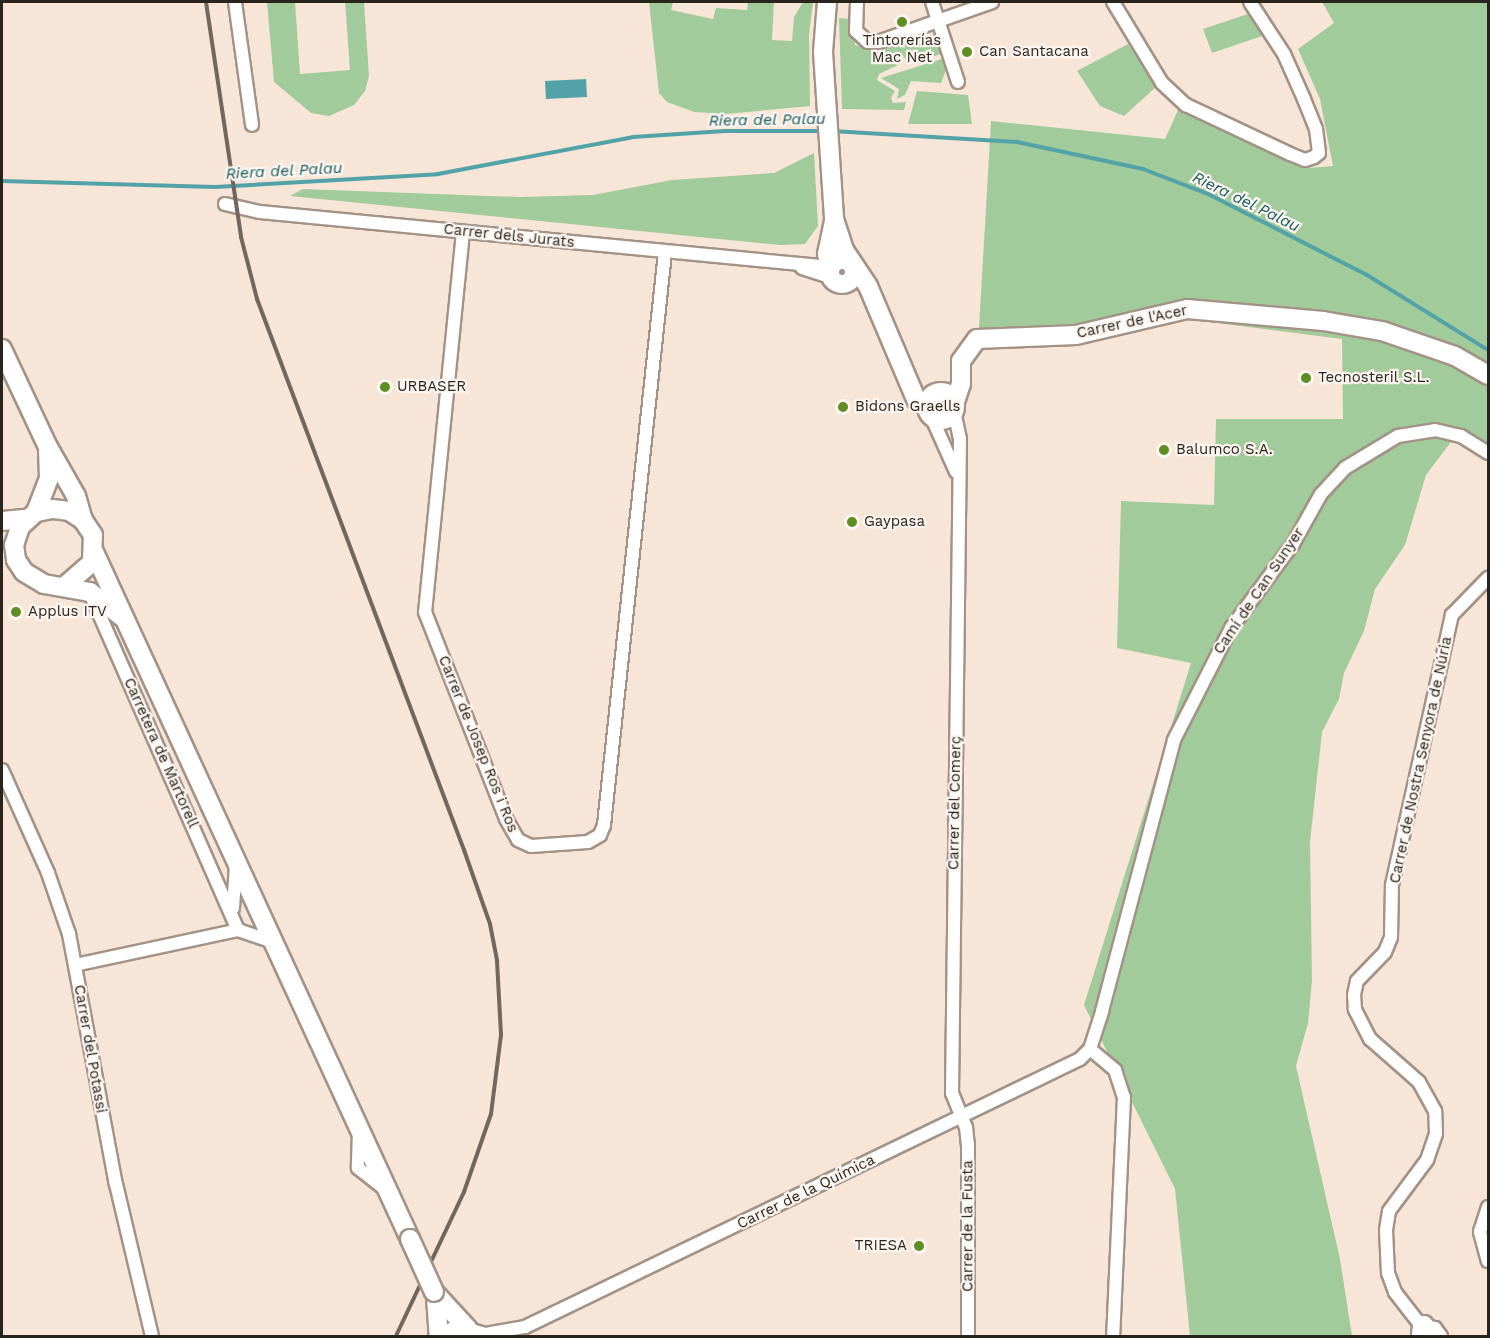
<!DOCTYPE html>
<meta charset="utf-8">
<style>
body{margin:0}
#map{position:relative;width:1490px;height:1338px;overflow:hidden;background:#f7e6d8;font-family:"Work Sans",sans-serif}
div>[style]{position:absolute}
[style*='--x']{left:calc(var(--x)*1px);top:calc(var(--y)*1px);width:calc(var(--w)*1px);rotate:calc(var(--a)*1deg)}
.green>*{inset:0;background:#a2cb9b}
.water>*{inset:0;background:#52a3a7}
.stream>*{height:4px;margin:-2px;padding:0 2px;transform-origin:2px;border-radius:2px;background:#52a3a7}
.roads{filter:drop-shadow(2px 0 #a39387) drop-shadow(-2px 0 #a39387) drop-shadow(0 2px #a39387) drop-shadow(0 -2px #a39387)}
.street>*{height:12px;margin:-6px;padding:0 6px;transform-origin:6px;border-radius:6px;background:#fff}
.street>.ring{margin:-6px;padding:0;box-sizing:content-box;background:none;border:12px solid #fff;border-radius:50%}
.secondary>*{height:18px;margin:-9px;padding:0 9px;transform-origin:9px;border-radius:9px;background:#fff}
.secondary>.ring{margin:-9px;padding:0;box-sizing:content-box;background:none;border:18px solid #fff;border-radius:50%}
.rail>*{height:4px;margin:-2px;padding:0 2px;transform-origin:2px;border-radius:2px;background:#71675f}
.bridges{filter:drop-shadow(2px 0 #a39387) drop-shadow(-2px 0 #a39387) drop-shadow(0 2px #a39387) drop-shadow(0 -2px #a39387)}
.secondary-bridge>*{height:18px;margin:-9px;padding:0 9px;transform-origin:9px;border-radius:9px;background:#fff}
.dots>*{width:16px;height:16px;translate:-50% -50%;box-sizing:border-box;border:3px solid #fcf5f0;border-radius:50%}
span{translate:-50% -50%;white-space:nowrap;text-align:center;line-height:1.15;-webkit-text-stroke:4.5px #fcf5f0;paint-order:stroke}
.poi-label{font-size:15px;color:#2a241f}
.left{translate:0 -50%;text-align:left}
.right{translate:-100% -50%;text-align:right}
.street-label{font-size:15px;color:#2a241f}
.water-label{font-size:16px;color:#165b5e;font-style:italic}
.frame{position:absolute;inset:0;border:3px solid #2a241f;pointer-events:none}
</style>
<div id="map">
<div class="green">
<div style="clip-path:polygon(267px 2px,295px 2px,300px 74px,350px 70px,345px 2px,364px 2px,369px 76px,365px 91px,354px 105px,329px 116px,311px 113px,274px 82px)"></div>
<div style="clip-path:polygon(649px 2px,673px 2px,671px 10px,713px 19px,716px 8px,747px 10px,748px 2px,774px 2px,772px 40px,792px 41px,794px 17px,803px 2px,813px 2px,809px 35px,810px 106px,726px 114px,694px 112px,667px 102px,659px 93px)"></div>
<div style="clip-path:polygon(1322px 2px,1488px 2px,1488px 444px,1460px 430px,1426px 475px,1405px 545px,1375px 589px,1364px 631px,1344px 673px,1339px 699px,1322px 732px,1310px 842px,1312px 981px,1308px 1023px,1296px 1066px,1340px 1259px,1352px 1336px,1190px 1336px,1175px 1189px,1084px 1005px,1191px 663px,1117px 648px,1121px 501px,1214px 505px,1216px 419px,1343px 419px,1342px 339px,1178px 318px,1156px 305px,1075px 324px,979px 328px,991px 121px,1165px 139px,1179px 108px,1308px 168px,1333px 166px,1320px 99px,1298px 49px,1334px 23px)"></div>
<div style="clip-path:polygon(1251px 13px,1265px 35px,1212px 53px,1203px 29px)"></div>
<div style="clip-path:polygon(839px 18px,850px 19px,855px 45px,871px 49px,879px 60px,898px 65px,879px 74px,877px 80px,895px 91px,891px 98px,893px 103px,906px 102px,904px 110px,842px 109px)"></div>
<div style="clip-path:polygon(935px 29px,943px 53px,922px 61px,884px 55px,877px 49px,926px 32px,920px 44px,930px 47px)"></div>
<div style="clip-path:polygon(1128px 44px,1156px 87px,1124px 116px,1100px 106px,1077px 71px)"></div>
<div style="clip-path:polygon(945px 58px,947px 67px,941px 83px,911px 81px,905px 95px,897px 99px,899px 89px,881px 78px)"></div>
<div style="clip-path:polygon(917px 91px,968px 95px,972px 124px,908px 124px)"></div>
<div style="clip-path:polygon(814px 153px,818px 226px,805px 244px,780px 245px,290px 196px,303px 189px,520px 197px,593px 195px,672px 180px,774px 173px)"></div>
</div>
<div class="water">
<div style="clip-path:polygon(586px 79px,587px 97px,546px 99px,545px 81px)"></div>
</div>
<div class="stream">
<div style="--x:832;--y:131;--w:185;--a:3.4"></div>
<div style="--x:1017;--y:142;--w:129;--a:12.1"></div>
<div style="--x:1143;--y:169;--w:70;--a:21"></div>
<div style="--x:1208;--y:194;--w:178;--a:27"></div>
<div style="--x:1367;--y:275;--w:142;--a:31.8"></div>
<div style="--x:2;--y:181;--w:213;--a:1.6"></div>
<div style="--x:215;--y:187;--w:223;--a:-3.3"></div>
<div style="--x:438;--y:174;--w:198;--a:-10.7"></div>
<div style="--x:633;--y:137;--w:92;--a:-3.7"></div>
<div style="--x:725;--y:131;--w:97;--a:0"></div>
</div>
<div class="roads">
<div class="street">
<div style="--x:235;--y:2;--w:124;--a:82.1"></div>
<div style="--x:857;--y:2;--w:29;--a:92"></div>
<div style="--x:856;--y:31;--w:16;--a:43"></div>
<div style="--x:868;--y:42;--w:10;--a:0"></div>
<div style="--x:878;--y:42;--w:121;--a:-19.3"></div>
<div style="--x:932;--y:2;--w:84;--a:72"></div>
<div style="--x:1113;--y:2;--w:95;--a:58.8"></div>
<div style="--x:1162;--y:83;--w:33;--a:43"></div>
<div style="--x:1186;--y:105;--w:115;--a:25.2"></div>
<div style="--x:1290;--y:154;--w:16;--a:22"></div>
<div style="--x:1305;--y:160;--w:9;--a:-18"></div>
<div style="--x:1314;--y:157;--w:6;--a:-39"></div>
<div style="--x:1319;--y:153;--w:24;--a:-97"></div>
<div style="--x:1316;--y:129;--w:32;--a:-112"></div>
<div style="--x:1304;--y:99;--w:49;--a:-114"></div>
<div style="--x:1284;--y:54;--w:62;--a:-123.2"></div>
<div style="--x:225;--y:204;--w:36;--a:13"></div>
<div style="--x:260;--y:212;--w:574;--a:5.5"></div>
<div style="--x:463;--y:232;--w:382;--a:95.7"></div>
<div style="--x:425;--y:612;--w:222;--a:68.6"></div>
<div style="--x:506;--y:819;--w:24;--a:60"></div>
<div style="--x:518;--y:840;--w:14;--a:25"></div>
<div style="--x:531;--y:846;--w:57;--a:-4"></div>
<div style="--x:588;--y:842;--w:14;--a:-30"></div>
<div style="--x:600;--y:835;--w:11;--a:-68"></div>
<div style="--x:604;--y:825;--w:576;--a:-83.92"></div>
<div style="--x:802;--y:268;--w:32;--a:18"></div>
<div style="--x:954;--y:411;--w:29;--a:78"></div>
<div style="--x:960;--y:439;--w:654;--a:90.7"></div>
<div style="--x:952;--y:1093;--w:37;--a:68"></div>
<div style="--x:966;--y:1127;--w:18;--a:84"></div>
<div style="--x:968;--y:1145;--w:191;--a:90"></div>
<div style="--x:931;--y:416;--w:61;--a:65.9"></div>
<div style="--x:90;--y:593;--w:368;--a:66.3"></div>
<div style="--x:2;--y:770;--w:113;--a:65.9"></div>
<div style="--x:48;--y:873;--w:65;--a:71"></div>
<div style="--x:69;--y:934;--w:254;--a:79.4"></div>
<div style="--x:116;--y:1184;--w:156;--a:76.7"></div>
<div style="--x:233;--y:908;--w:43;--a:-86"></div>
<div style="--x:238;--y:930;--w:39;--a:19"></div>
<div style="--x:75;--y:965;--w:167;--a:-12.1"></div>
<div style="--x:1090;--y:1049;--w:33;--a:40"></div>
<div style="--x:1115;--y:1070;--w:28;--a:72"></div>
<div style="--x:1124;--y:1097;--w:239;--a:92.6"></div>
<div style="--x:359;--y:1132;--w:36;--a:92"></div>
<div style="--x:358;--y:1168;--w:34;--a:38"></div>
<div style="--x:1488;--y:1207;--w:26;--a:108"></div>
<div style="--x:1480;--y:1232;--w:30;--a:75"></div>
<div class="ring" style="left:1418px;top:1322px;width:-2px;height:-2px"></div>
<div style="--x:1419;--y:1323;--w:39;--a:-128"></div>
<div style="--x:1395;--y:1292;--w:20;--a:-110"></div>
<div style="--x:1388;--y:1273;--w:43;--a:-92.7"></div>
<div style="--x:1386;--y:1230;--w:19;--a:-81"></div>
<div style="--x:1389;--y:1211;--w:64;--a:-53.3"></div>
<div style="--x:1427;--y:1160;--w:28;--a:-71"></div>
<div style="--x:1436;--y:1134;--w:23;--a:-92"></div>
<div style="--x:1435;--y:1111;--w:33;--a:-119"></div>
<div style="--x:1419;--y:1082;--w:65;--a:-138.7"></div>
<div style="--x:1370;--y:1039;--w:34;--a:-117"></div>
<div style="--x:1355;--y:1009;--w:14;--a:-94"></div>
<div style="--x:1354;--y:995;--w:14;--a:-78"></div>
<div style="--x:1357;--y:981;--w:40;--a:-46"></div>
<div style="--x:1385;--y:952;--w:16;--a:-68"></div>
<div style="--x:1391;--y:937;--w:52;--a:-88.9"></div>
<div style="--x:1392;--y:885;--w:277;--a:-77.5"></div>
<div style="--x:1452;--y:615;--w:52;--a:-45.8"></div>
<div style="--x:1428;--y:1327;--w:7;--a:8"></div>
<div style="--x:1435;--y:1328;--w:10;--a:53"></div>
<div style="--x:480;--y:1335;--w:46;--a:-10.1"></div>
<div style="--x:525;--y:1327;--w:616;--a:-25.78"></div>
<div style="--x:1080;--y:1059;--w:14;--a:-45"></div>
<div style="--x:1090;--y:1049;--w:40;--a:-72"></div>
<div style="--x:1102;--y:1011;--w:280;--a:-75.1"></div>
<div style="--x:1174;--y:740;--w:126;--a:-63"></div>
<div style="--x:1231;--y:628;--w:104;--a:-53.6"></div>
<div style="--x:1293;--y:544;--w:57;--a:-60.8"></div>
<div style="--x:1321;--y:494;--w:35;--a:-47"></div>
<div style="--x:1345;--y:468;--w:62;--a:-31.1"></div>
<div style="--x:1398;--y:436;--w:37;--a:-9"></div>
<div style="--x:1435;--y:430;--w:27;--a:13"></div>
<div style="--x:1461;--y:436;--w:32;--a:32"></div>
</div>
<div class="secondary">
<div style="--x:827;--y:2;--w:50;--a:94.6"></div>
<div style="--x:823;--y:52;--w:167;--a:86.2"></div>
<div style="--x:834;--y:219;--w:33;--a:72"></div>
<div style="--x:844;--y:250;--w:43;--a:56.3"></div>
<div style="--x:868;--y:286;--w:123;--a:67"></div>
<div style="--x:916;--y:399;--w:14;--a:36"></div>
<div class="ring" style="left:830px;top:260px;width:6px;height:6px"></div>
<div style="--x:831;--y:267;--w:14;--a:-107"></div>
<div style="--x:827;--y:254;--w:34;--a:-78"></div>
<div style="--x:2;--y:349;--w:108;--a:64.9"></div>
<div style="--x:48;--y:447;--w:56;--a:60.3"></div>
<div style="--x:76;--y:496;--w:25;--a:74"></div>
<div class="ring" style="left:927px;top:392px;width:10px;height:10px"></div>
<div style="--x:955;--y:402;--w:19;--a:-72"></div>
<div style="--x:961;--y:384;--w:23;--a:-90"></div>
<div style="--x:961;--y:361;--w:27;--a:-54"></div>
<div style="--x:977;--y:339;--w:99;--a:-2.3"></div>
<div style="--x:1076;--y:335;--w:114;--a:-13.2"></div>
<div style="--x:1187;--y:309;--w:137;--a:5"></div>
<div style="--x:1323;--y:321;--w:60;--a:9.6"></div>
<div style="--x:1382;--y:331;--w:77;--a:18.9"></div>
<div style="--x:1455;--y:356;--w:38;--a:30"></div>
<div style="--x:36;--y:512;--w:36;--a:-69"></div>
<div style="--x:49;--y:478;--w:27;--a:-92"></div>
<div style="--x:2;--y:521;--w:25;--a:-5"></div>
<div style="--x:94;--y:552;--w:756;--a:65.3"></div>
<div style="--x:66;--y:585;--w:35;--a:-41"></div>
<div style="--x:92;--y:562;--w:27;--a:-88"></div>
<div style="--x:93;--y:535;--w:18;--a:-124"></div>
<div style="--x:83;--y:520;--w:17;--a:-147"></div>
<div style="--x:69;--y:511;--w:17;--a:-173"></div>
<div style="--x:52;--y:509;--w:16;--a:169"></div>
<div style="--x:36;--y:512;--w:22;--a:137"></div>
<div style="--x:20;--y:527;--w:19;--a:108"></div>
<div style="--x:14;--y:545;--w:15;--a:82"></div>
<div style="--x:16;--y:560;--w:14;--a:56"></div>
<div style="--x:24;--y:572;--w:23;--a:31"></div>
<div style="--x:44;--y:584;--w:47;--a:9.9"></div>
<div style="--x:90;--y:592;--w:41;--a:38"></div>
<div style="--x:434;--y:1292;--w:50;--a:47.4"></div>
<div style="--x:436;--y:1297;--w:39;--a:86"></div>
<div style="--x:445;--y:1336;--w:14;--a:-30"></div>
<div style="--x:457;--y:1329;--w:26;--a:16"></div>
</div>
</div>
<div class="rail">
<div style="--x:206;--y:2;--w:238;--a:81.5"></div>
<div style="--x:241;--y:237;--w:64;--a:75.5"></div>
<div style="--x:257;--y:299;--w:589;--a:69.41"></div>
<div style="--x:464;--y:850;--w:78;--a:70.6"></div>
<div style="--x:490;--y:924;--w:38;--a:79"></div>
<div style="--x:497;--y:961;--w:74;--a:86.9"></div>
<div style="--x:501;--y:1035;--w:80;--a:97.2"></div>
<div style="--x:491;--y:1114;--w:83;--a:109.1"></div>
<div style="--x:464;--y:1192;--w:159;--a:115.3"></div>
</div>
<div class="bridges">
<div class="secondary-bridge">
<div style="--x:410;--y:1239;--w:58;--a:65.6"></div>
</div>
</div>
<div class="dots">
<div style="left:902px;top:22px;background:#5f8e22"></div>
<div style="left:967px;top:52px;background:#5f8e22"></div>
<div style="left:1306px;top:378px;background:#5f8e22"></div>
<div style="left:385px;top:387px;background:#5f8e22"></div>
<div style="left:843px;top:407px;background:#5f8e22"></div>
<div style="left:1164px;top:450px;background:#5f8e22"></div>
<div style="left:852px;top:522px;background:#5f8e22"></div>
<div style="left:16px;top:612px;background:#5f8e22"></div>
<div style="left:919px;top:1246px;background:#5f8e22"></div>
</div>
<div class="poi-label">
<span style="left:902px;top:49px">Tintorerías<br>Mac Net</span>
<span class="left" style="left:979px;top:52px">Can Santacana</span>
<span class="left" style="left:1318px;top:378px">Tecnosteril S.L.</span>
<span class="left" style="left:397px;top:387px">URBASER</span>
<span class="left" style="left:855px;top:407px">Bidons Graells</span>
<span class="left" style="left:1176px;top:450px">Balumco S.A.</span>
<span class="left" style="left:864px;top:522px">Gaypasa</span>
<span class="left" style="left:28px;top:612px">Applus ITV</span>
<span class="right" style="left:907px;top:1246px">TRIESA</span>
</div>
<div class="street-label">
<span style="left:509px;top:236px;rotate:6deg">Carrer dels Jurats</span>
<span style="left:1132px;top:322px;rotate:-12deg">Carrer de l'Acer</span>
<span style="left:1259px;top:591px;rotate:-56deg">Camí de Can Sunyer</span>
<span style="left:478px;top:744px;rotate:68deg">Carrer de Josep Ros i Ros</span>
<span style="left:161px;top:753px;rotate:66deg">Carretera de Martorell</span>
<span style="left:1421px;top:760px;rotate:-78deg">Carrer de Nostra Senyora de Núria</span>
<span style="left:955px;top:803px;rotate:-89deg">Carrer del Comerç</span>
<span style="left:90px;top:1049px;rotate:80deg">Carrer del Potassi</span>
<span style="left:806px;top:1192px;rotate:-26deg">Carrer de la Química</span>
<span style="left:968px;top:1226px;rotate:-90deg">Carrer de la Fusta</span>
</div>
<div class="water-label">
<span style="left:767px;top:120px;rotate:-1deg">Riera del Palau</span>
<span style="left:284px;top:171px;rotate:-3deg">Riera del Palau</span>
<span style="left:1246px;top:202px;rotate:26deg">Riera del Palau</span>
</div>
<div class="frame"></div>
</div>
